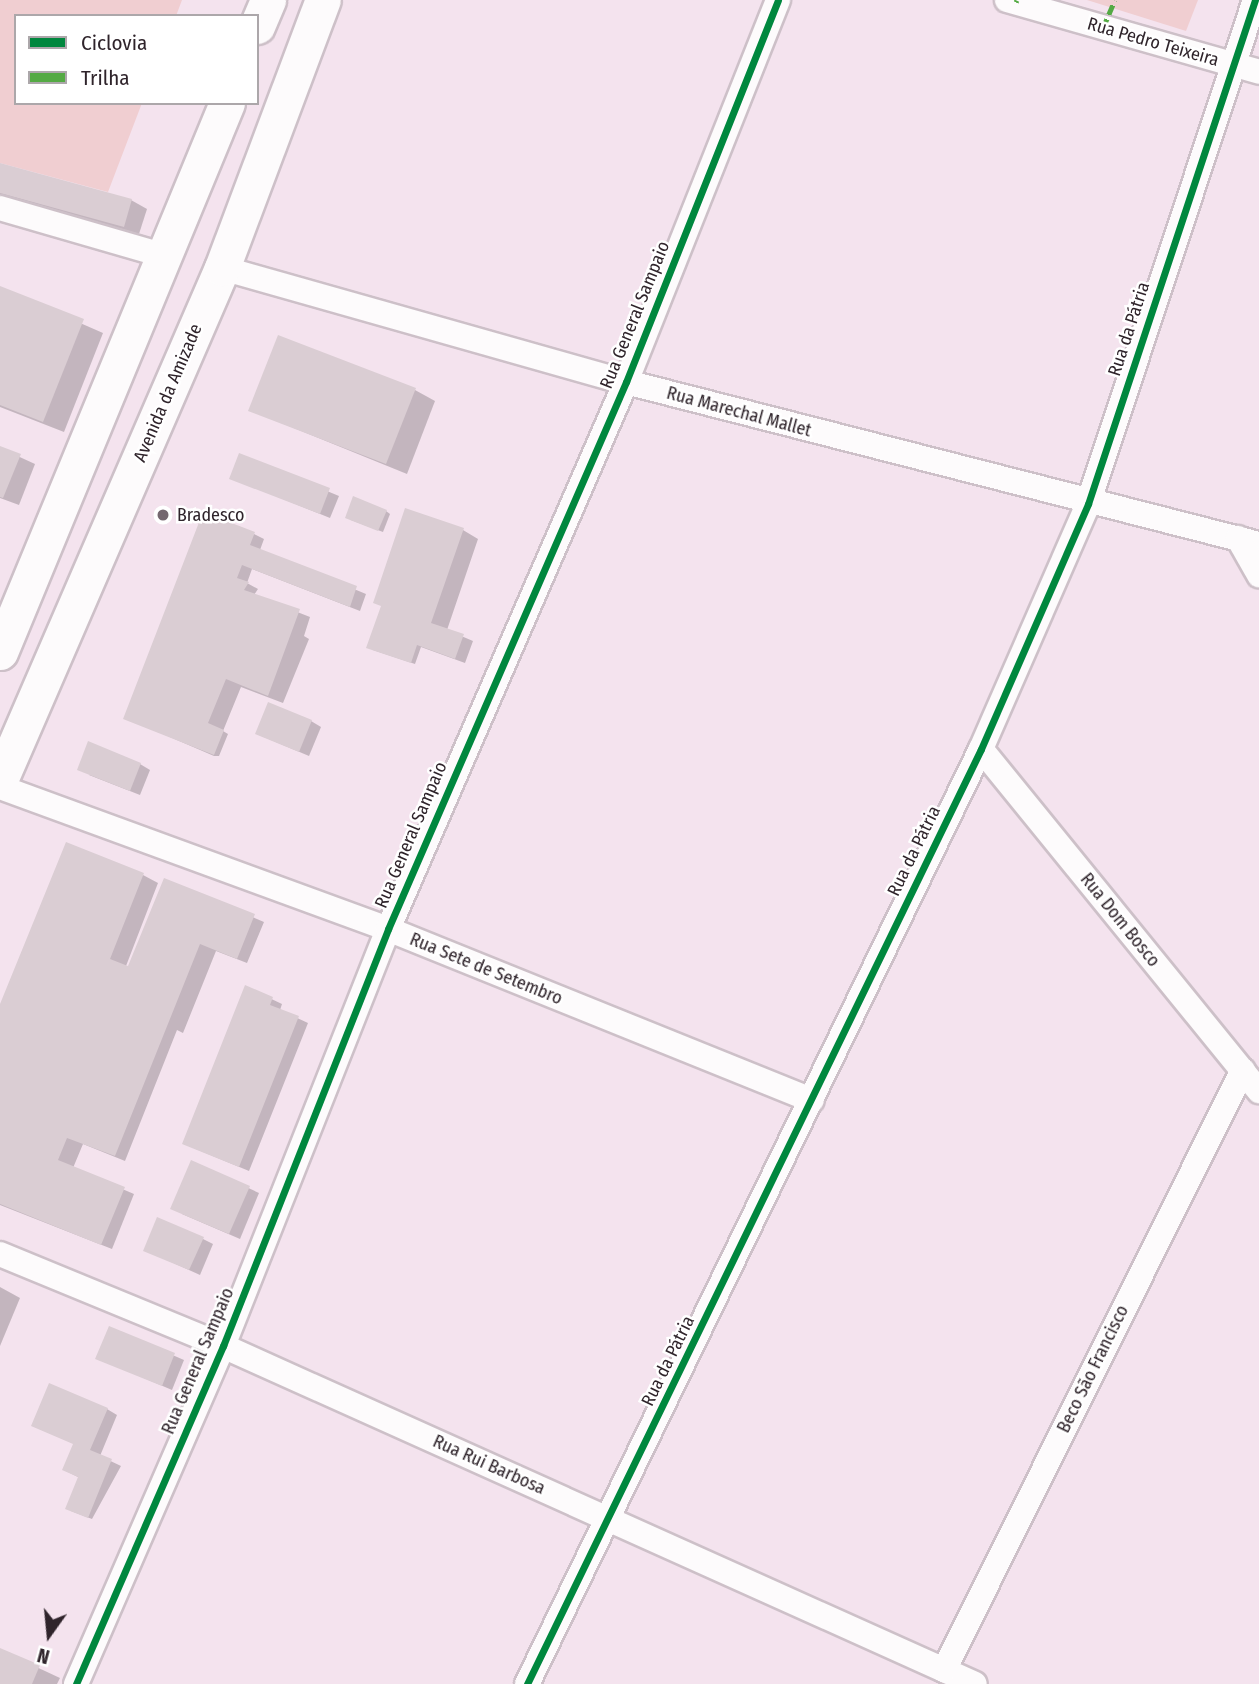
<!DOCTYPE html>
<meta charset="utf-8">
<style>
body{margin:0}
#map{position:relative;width:1259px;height:1684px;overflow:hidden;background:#f4e3ee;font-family:"Fira Sans Condensed",sans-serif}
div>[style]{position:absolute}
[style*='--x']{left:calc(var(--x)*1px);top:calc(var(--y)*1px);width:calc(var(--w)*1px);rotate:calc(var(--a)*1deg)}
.green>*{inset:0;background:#f0ced1}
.shadow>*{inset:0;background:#0003}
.building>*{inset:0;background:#dacdd3}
.roads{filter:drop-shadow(2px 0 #cdc0c8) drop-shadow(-2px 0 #cdc0c8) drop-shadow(0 2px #cdc0c8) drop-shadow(0 -2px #cdc0c8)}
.street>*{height:24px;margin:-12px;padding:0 12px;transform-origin:12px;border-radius:12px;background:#fdfbfc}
.secondary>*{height:35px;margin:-17.5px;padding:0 17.5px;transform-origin:17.5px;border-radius:17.5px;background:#fdfbfc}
.quiet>*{height:5px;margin-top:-2.5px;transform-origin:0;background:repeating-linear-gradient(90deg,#54aa44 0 10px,transparent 0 15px)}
.cycleway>*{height:7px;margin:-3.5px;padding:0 3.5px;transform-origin:3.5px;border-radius:3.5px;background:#00873e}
.dots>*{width:19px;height:19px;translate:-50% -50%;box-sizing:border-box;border:4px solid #fff;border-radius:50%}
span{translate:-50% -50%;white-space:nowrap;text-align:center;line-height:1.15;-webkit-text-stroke:5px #fff;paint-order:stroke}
.street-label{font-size:18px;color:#2f242b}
.poi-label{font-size:18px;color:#2f242b}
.left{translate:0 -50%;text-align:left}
.legend{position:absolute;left:14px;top:14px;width:245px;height:91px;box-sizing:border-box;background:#fff;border:2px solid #aca7aa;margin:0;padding:9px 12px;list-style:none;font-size:21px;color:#2f242b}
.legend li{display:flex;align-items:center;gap:14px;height:35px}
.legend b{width:35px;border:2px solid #aca7aa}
.north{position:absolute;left:14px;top:1600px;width:70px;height:70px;-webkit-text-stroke:5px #fff;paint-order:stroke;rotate:195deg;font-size:19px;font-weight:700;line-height:28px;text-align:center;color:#2f242b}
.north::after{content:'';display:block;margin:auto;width:24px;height:32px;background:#2f242b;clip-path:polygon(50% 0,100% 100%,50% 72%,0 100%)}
</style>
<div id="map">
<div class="green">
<div style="clip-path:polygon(0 0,182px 0,176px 16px,16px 16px,16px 103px,142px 103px,108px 192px,0 163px)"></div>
<div style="clip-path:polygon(1087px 0,1198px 0,1186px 31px)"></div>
</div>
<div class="shadow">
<div style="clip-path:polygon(0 165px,131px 200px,147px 209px,139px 234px,0 196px)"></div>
<div style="clip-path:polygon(0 288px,103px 333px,64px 432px,0 407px)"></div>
<div style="clip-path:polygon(415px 390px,435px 401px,407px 474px,250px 410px)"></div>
<div style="clip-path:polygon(0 448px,35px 464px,19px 505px,0 498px)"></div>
<div style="clip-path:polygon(240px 455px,339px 496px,330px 518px,231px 478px)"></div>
<div style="clip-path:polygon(386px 511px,390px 514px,383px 532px,351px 520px)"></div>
<div style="clip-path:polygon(463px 530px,478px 539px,447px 630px,473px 641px,465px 663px,421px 647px,415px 664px,373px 650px)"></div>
<div style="clip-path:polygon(254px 534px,264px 539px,260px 550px,366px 594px,360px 611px,252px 569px,247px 583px,258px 589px,254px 595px,310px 617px,304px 636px,309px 639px,283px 703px,241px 687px,223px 731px,228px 734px,219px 756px,214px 756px,126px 718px)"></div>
<div style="clip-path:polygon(311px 721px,321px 727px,309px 756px,257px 734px)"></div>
<div style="clip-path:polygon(140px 764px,150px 770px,140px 795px,89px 775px)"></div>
<div style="clip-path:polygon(143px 875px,158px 883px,126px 966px,129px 968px,165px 880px,264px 922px,247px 963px,216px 951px,183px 1033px,177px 1030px,125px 1161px,83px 1144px,73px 1168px,134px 1194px,112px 1249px,0 1205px,0 1009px)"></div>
<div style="clip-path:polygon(246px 987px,282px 1004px,280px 1010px,308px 1023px,249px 1171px,184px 1144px)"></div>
<div style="clip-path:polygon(192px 1162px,259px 1193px,240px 1239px,182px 1214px)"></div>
<div style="clip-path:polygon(203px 1239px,213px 1244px,200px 1275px,145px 1250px)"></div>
<div style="clip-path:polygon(0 1287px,20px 1298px,0 1346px)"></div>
<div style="clip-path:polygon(110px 1328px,184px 1360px,172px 1390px,97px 1358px)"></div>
<div style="clip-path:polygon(107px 1409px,117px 1415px,100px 1456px,121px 1466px,92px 1519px,71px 1511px,80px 1478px,64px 1470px,75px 1444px,33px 1426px)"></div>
<div style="clip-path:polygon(0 1650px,60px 1678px,57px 1684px,0 1684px)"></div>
</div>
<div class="building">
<div style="clip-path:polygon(0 163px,132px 199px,124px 227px,0 193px)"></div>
<div style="clip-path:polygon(0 286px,84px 319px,43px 422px,0 405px)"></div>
<div style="clip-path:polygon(278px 335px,416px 388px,386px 464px,248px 411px)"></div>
<div style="clip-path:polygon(0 446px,21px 454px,3px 498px,0 497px)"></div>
<div style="clip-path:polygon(239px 453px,330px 488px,320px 514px,229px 479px)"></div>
<div style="clip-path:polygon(353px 496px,387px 510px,378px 531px,345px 518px)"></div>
<div style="clip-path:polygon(405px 508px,464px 528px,431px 623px,464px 634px,455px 659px,417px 645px,411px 663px,366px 648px,381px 606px,373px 603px)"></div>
<div style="clip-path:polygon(203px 512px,255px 532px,250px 545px,357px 586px,350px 607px,242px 565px,237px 578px,249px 582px,244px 590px,300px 609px,268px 696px,226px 679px,208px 723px,224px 730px,214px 755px,123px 719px)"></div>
<div style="clip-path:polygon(268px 702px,312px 720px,299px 752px,255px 734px)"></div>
<div style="clip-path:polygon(88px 741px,141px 763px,130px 791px,77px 770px)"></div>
<div style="clip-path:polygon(66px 842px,144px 873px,110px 959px,128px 966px,164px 878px,255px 914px,237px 959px,200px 944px,115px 1156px,67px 1138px,58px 1160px,125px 1187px,101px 1245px,0 1204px,0 1004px)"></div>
<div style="clip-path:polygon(245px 985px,273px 997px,270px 1005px,299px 1016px,239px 1167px,182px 1144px)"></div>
<div style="clip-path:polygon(191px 1160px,250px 1186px,229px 1234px,170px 1209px)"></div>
<div style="clip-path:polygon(157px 1217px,204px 1237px,189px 1270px,143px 1251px)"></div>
<div style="clip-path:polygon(109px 1326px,175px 1353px,162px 1386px,95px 1359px)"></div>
<div style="clip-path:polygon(49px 1383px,108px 1408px,90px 1450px,112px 1459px,88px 1518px,65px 1509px,78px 1477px,62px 1470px,73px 1444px,31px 1426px)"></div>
<div style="clip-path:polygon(0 1648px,40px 1665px,32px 1684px,0 1684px)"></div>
</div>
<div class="roads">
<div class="street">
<div style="--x:1007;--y:0;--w:262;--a:15.9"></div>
<div style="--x:0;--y:208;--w:172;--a:16.2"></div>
<div style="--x:222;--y:268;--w:420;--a:15.8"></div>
<div style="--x:626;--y:382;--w:653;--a:14.36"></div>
<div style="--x:1238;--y:538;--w:43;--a:60.4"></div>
<div style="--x:981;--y:749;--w:441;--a:50.9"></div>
<div style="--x:0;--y:787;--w:413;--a:20.1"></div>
<div style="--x:388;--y:929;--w:457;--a:22"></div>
<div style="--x:0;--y:1254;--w:241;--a:22.4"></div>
<div style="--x:223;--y:1346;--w:824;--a:24.2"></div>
<div style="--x:944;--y:1670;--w:670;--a:-63.51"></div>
<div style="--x:76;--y:1684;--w:369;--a:-66.5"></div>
<div style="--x:223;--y:1346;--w:448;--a:-68.4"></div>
<div style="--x:388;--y:929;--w:597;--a:-66.49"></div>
<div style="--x:626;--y:382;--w:411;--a:-68.3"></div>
<div style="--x:527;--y:1684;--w:1039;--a:-64.1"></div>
<div style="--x:981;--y:749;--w:267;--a:-66.4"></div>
<div style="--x:1088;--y:504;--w:531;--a:-71.67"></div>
</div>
<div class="secondary">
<div style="--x:257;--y:26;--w:28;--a:-67"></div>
<div style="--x:0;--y:652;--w:594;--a:-67.54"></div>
<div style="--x:0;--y:780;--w:558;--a:-66.56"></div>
<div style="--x:222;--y:268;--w:286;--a:-69.4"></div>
</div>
</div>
<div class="quiet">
<div style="--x:1016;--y:2;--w:2;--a:-63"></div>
<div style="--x:1103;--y:28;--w:30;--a:-67"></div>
</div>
<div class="cycleway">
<div style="--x:76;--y:1684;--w:369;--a:-66.5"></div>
<div style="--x:223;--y:1346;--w:448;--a:-68.4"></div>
<div style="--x:388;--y:929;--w:597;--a:-66.49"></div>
<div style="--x:626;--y:382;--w:411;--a:-68.3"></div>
<div style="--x:527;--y:1684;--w:1039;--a:-64.1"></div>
<div style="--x:981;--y:749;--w:267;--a:-66.4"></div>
<div style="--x:1088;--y:504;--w:531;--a:-71.67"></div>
</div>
<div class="dots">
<div style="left:163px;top:515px;background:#74676f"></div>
</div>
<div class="street-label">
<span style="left:1153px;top:42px;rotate:16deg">Rua Pedro Teixeira</span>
<span style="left:635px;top:315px;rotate:-68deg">Rua General Sampaio</span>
<span style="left:1129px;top:329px;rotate:-72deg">Rua da Pátria</span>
<span style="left:168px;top:393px;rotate:-67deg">Avenida da Amizade</span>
<span style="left:739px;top:412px;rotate:15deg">Rua Marechal Mallet</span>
<span style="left:411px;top:835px;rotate:-67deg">Rua General Sampaio</span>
<span style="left:914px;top:851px;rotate:-64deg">Rua da Pátria</span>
<span style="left:1120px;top:920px;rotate:51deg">Rua Dom Bosco</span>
<span style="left:486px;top:969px;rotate:22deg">Rua Sete de Setembro</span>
<span style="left:198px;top:1361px;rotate:-67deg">Rua General Sampaio</span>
<span style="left:668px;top:1361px;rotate:-64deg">Rua da Pátria</span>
<span style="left:1093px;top:1369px;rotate:-64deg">Beco São Francisco</span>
<span style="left:489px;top:1465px;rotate:24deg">Rua Rui Barbosa</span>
</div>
<div class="poi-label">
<span class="left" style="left:177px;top:515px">Bradesco</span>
</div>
<ul class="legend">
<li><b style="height:9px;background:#00873e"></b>Ciclovia</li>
<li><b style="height:9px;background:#54aa44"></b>Trilha</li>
</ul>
<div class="north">N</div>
</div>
